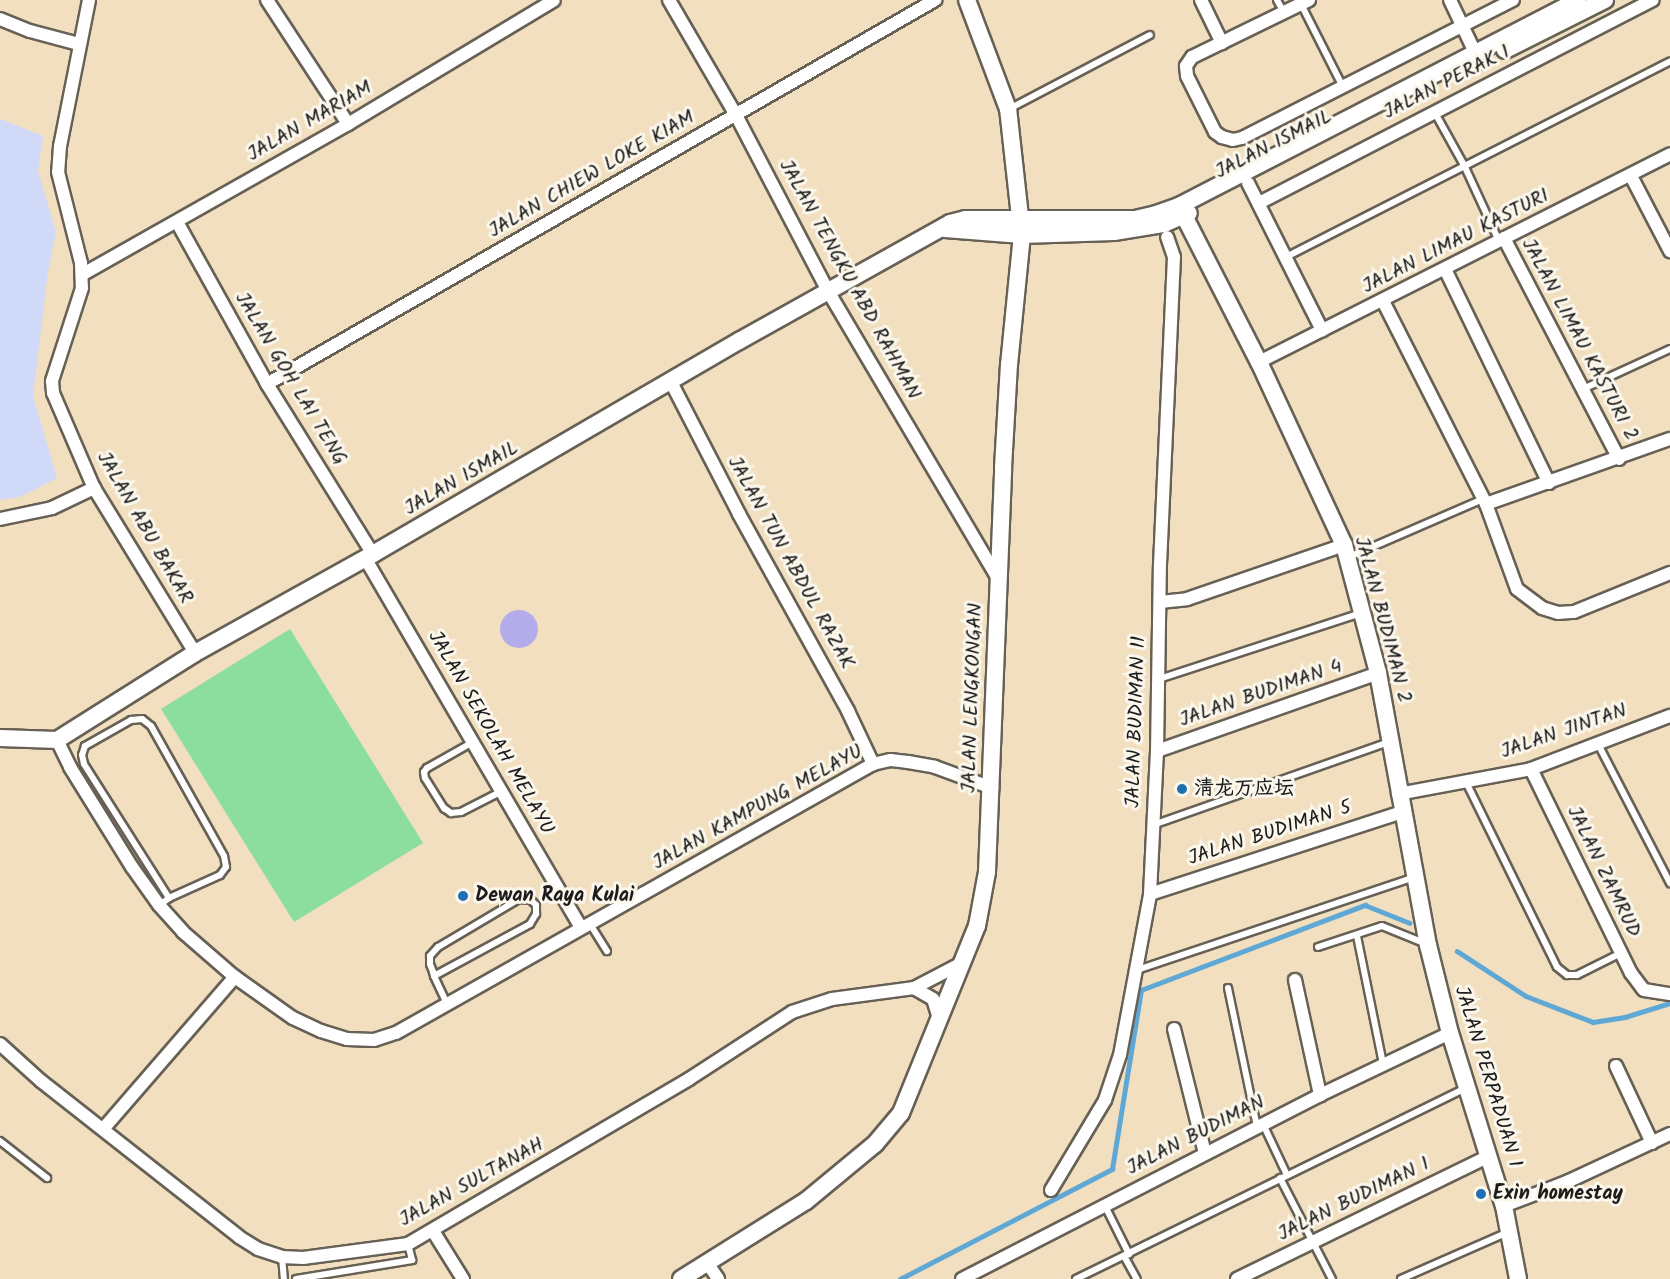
<!DOCTYPE html>
<meta charset="utf-8">
<style>
body{margin:0}
#map{position:relative;width:1670px;height:1279px;overflow:hidden;background:#f1dfc0;font-family:Kalam,"LXGW WenKai TC",sans-serif}
div>[style]{position:absolute}
[style*='--x']{left:calc(var(--x)*1px);top:calc(var(--y)*1px);width:calc(var(--w)*1px);rotate:calc(var(--a)*1deg)}
.built>*{inset:0;background:#d1d9f9}
.green>*{inset:0;background:#8cde9f}
.stream>*{height:4.5px;margin:-2.25px;padding:0 2.25px;transform-origin:2.25px;border-radius:2.25px;background:#5fa8d6}
.building>*{inset:0;background:#b4abeb}
.round{border-radius:50%}
.roads{filter:drop-shadow(2px 0 #676055) drop-shadow(-2px 0 #676055) drop-shadow(0 2px #676055) drop-shadow(0 -2px #676055)}
.lane>*{height:6px;margin:-3px;padding:0 3px;transform-origin:3px;border-radius:3px;background:#fff}
.street>*{height:12px;margin:-6px;padding:0 6px;transform-origin:6px;border-radius:6px;background:#fff}
.secondary>*{height:16px;margin:-8px;padding:0 8px;transform-origin:8px;border-radius:8px;background:#fff}
.dots>*{width:16px;height:16px;translate:-50% -50%;box-sizing:border-box;border:3px solid #fbf7ec;border-radius:50%}
span{translate:-50% -50%;white-space:nowrap;text-align:center;line-height:1.15;-webkit-text-stroke:6px #fbf7ec;paint-order:stroke}
.street-label{font-size:20px;color:#1c1c1c}
.poi-label{font-size:20px;color:#1c1c1c;font-weight:700}
.left{translate:0 -50%;text-align:left}
</style>
<div id="map">
<div class="built">
<div style="clip-path:polygon(0 119px,43px 136px,38px 171px,56px 232px,48px 271px,33px 396px,57px 478px,20px 497px,0 500px)"></div>
</div>
<div class="green">
<div style="clip-path:polygon(290px 629px,423px 843px,294px 922px,161px 709px)"></div>
</div>
<div class="stream">
<div style="--x:1457;--y:951;--w:82;--a:33.1"></div>
<div style="--x:1526;--y:996;--w:72;--a:21.2"></div>
<div style="--x:1593;--y:1022;--w:32;--a:-9"></div>
<div style="--x:1625;--y:1017;--w:47;--a:-17.3"></div>
<div style="--x:900;--y:1279;--w:239;--a:-27.4"></div>
<div style="--x:1112;--y:1169;--w:181;--a:-80.8"></div>
<div style="--x:1141;--y:990;--w:240;--a:-20.8"></div>
<div style="--x:1365;--y:905;--w:48;--a:21.8"></div>
</div>
<div class="building">
<div class="round" style="left:500px;top:610px;width:38px;height:38px"></div>
</div>
<div class="roads">
<div class="lane">
<div style="--x:1277;--y:0;--w:13;--a:61"></div>
<div style="--x:1301;--y:4;--w:91;--a:63.2"></div>
<div style="--x:1009;--y:109;--w:159;--a:-27.7"></div>
<div style="--x:1435;--y:113;--w:60;--a:60.9"></div>
<div style="--x:1464;--y:165;--w:84;--a:65.3"></div>
<div style="--x:1286;--y:257;--w:431;--a:-27"></div>
<div style="--x:1583;--y:389;--w:96;--a:-24.7"></div>
<div style="--x:1349;--y:557;--w:146;--a:-23.4"></div>
<div style="--x:1159;--y:679;--w:213;--a:-18.1"></div>
<div style="--x:473;--y:742;--w:53;--a:150.5"></div>
<div style="--x:427;--y:768;--w:5;--a:127"></div>
<div style="--x:424;--y:772;--w:6;--a:81"></div>
<div style="--x:425;--y:778;--w:36;--a:58"></div>
<div style="--x:444;--y:808;--w:9;--a:36"></div>
<div style="--x:451;--y:813;--w:10;--a:-6"></div>
<div style="--x:461;--y:812;--w:44;--a:-27.1"></div>
<div style="--x:1598;--y:744;--w:157;--a:62.6"></div>
<div style="--x:1466;--y:782;--w:206;--a:63.8"></div>
<div style="--x:1557;--y:967;--w:13;--a:39"></div>
<div style="--x:1567;--y:975;--w:10;--a:0"></div>
<div style="--x:1577;--y:975;--w:49;--a:-26.6"></div>
<div style="--x:1153;--y:825;--w:250;--a:-19.4"></div>
<div style="--x:160;--y:905;--w:11;--a:-38"></div>
<div style="--x:169;--y:898;--w:56;--a:-24.3"></div>
<div style="--x:220;--y:875;--w:10;--a:-53"></div>
<div style="--x:226;--y:867;--w:11;--a:-100"></div>
<div style="--x:224;--y:856;--w:149;--a:-119.3"></div>
<div style="--x:151;--y:726;--w:11;--a:-142"></div>
<div style="--x:142;--y:719;--w:11;--a:175"></div>
<div style="--x:131;--y:720;--w:53;--a:150.5"></div>
<div style="--x:85;--y:746;--w:9;--a:108"></div>
<div style="--x:82;--y:755;--w:9;--a:77"></div>
<div style="--x:84;--y:764;--w:159;--a:57.6"></div>
<div style="--x:590;--y:924;--w:32;--a:58"></div>
<div style="--x:1357;--y:936;--w:131;--a:78.5"></div>
<div style="--x:1318;--y:947;--w:67;--a:-18.2"></div>
<div style="--x:1382;--y:926;--w:45;--a:22"></div>
<div style="--x:1137;--y:970;--w:293;--a:-18.5"></div>
<div style="--x:434;--y:976;--w:109;--a:-28.4"></div>
<div style="--x:530;--y:924;--w:12;--a:-59"></div>
<div style="--x:536;--y:914;--w:9;--a:-90"></div>
<div style="--x:536;--y:905;--w:7;--a:-135"></div>
<div style="--x:531;--y:900;--w:12;--a:-175"></div>
<div style="--x:519;--y:899;--w:94;--a:149.3"></div>
<div style="--x:438;--y:947;--w:12;--a:132"></div>
<div style="--x:430;--y:956;--w:8;--a:90"></div>
<div style="--x:430;--y:964;--w:9;--a:69"></div>
<div style="--x:433;--y:972;--w:4;--a:76"></div>
<div style="--x:434;--y:976;--w:31;--a:65"></div>
<div style="--x:1228;--y:988;--w:142;--a:78.2"></div>
<div style="--x:1263;--y:1124;--w:56;--a:64.8"></div>
<div style="--x:0;--y:1141;--w:60;--a:38.2"></div>
<div style="--x:1280;--y:1178;--w:114;--a:62.8"></div>
<div style="--x:1105;--y:1206;--w:54;--a:63.4"></div>
<div style="--x:1124;--y:1256;--w:26;--a:61"></div>
<div style="--x:282;--y:1257;--w:22;--a:85"></div>
<div style="--x:296;--y:1279;--w:118;--a:-9.3"></div>
<div style="--x:412;--y:1260;--w:16;--a:-104"></div>
<div style="--x:1076;--y:1279;--w:434;--a:-26.1"></div>
<div style="--x:1401;--y:1279;--w:117;--a:-23.7"></div>
</div>
<div class="street">
<div style="--x:89;--y:0;--w:149;--a:101.2"></div>
<div style="--x:60;--y:146;--w:26;--a:94"></div>
<div style="--x:58;--y:172;--w:94;--a:75.8"></div>
<div style="--x:81;--y:263;--w:25;--a:88"></div>
<div style="--x:82;--y:288;--w:98;--a:107.9"></div>
<div style="--x:52;--y:381;--w:12;--a:85"></div>
<div style="--x:53;--y:393;--w:103;--a:66.7"></div>
<div style="--x:94;--y:488;--w:193;--a:58.5"></div>
<div style="--x:267;--y:0;--w:148;--a:56.8"></div>
<div style="--x:669;--y:0;--w:133;--a:59.8"></div>
<div style="--x:736;--y:115;--w:199;--a:62.4"></div>
<div style="--x:828;--y:291;--w:332;--a:59.4"></div>
<div style="--x:1201;--y:0;--w:48;--a:64"></div>
<div style="--x:1309;--y:0;--w:130;--a:154"></div>
<div style="--x:1192;--y:57;--w:11;--a:124"></div>
<div style="--x:1186;--y:66;--w:10;--a:84"></div>
<div style="--x:1187;--y:76;--w:63;--a:63.4"></div>
<div style="--x:1215;--y:132;--w:9;--a:36"></div>
<div style="--x:1222;--y:137;--w:11;--a:15"></div>
<div style="--x:1233;--y:140;--w:9;--a:-13"></div>
<div style="--x:1242;--y:138;--w:304;--a:-27"></div>
<div style="--x:1450;--y:0;--w:70;--a:64.5"></div>
<div style="--x:0;--y:19;--w:32;--a:22"></div>
<div style="--x:30;--y:31;--w:51;--a:14.9"></div>
<div style="--x:1631;--y:176;--w:85;--a:62.5"></div>
<div style="--x:1248;--y:183;--w:165;--a:63.3"></div>
<div style="--x:1259;--y:203;--w:443;--a:-27.3"></div>
<div style="--x:177;--y:222;--w:185;--a:60.9"></div>
<div style="--x:267;--y:384;--w:200;--a:58.1"></div>
<div style="--x:1504;--y:238;--w:249;--a:62.5"></div>
<div style="--x:1445;--y:269;--w:238;--a:64.1"></div>
<div style="--x:83;--y:274;--w:305;--a:-29.5"></div>
<div style="--x:348;--y:124;--w:240;--a:-31"></div>
<div style="--x:1383;--y:301;--w:228;--a:63.1"></div>
<div style="--x:1486;--y:504;--w:90;--a:70"></div>
<div style="--x:1517;--y:589;--w:31;--a:37"></div>
<div style="--x:1542;--y:608;--w:17;--a:17"></div>
<div style="--x:1558;--y:613;--w:16;--a:-4"></div>
<div style="--x:1574;--y:612;--w:104;--a:-22.1"></div>
<div style="--x:1259;--y:362;--w:461;--a:-26.8"></div>
<div style="--x:671;--y:382;--w:148;--a:62.7"></div>
<div style="--x:739;--y:514;--w:225;--a:61"></div>
<div style="--x:848;--y:711;--w:59;--a:64.7"></div>
<div style="--x:267;--y:384;--w:771;--a:-29.89"></div>
<div style="--x:1486;--y:504;--w:195;--a:-19.5"></div>
<div style="--x:0;--y:519;--w:53;--a:-11.9"></div>
<div style="--x:52;--y:508;--w:47;--a:-25.5"></div>
<div style="--x:365;--y:558;--w:428;--a:59.7"></div>
<div style="--x:1160;--y:602;--w:27;--a:-6"></div>
<div style="--x:1187;--y:599;--w:166;--a:-19"></div>
<div style="--x:57;--y:740;--w:30;--a:64"></div>
<div style="--x:70;--y:767;--w:118;--a:58.2"></div>
<div style="--x:132;--y:867;--w:47;--a:54.6"></div>
<div style="--x:159;--y:905;--w:36;--a:48"></div>
<div style="--x:183;--y:932;--w:69;--a:40.9"></div>
<div style="--x:235;--y:977;--w:71;--a:35.3"></div>
<div style="--x:293;--y:1018;--w:31;--a:25"></div>
<div style="--x:321;--y:1031;--w:27;--a:17"></div>
<div style="--x:347;--y:1039;--w:27;--a:2"></div>
<div style="--x:374;--y:1040;--w:23;--a:-18"></div>
<div style="--x:396;--y:1033;--w:548;--a:-29.42"></div>
<div style="--x:873;--y:764;--w:18;--a:-13"></div>
<div style="--x:891;--y:760;--w:17;--a:7"></div>
<div style="--x:908;--y:762;--w:27;--a:10"></div>
<div style="--x:935;--y:767;--w:61;--a:20.2"></div>
<div style="--x:1157;--y:751;--w:234;--a:-19.4"></div>
<div style="--x:1531;--y:769;--w:227;--a:63.9"></div>
<div style="--x:1631;--y:973;--w:21;--a:53"></div>
<div style="--x:1644;--y:990;--w:26;--a:9"></div>
<div style="--x:1398;--y:794;--w:135;--a:-10.6"></div>
<div style="--x:1531;--y:769;--w:149;--a:-20.9"></div>
<div style="--x:1150;--y:894;--w:266;--a:-18"></div>
<div style="--x:1295;--y:980;--w:118;--a:77.7"></div>
<div style="--x:914;--y:988;--w:54;--a:-27.5"></div>
<div style="--x:1174;--y:1029;--w:128;--a:76"></div>
<div style="--x:0;--y:1044;--w:55;--a:42.1"></div>
<div style="--x:41;--y:1081;--w:252;--a:38.2"></div>
<div style="--x:239;--y:1237;--w:22;--a:32"></div>
<div style="--x:258;--y:1249;--w:25;--a:18"></div>
<div style="--x:282;--y:1257;--w:21;--a:3"></div>
<div style="--x:303;--y:1258;--w:106;--a:-7.6"></div>
<div style="--x:408;--y:1244;--w:326;--a:-30.4"></div>
<div style="--x:689;--y:1079;--w:123;--a:-33"></div>
<div style="--x:792;--y:1012;--w:42;--a:-18"></div>
<div style="--x:832;--y:999;--w:83;--a:-7.6"></div>
<div style="--x:914;--y:988;--w:22;--a:30"></div>
<div style="--x:933;--y:999;--w:21;--a:73"></div>
<div style="--x:1616;--y:1066;--w:85;--a:64.9"></div>
<div style="--x:104;--y:1128;--w:200;--a:-49.1"></div>
<div style="--x:1051;--y:1190;--w:105;--a:-59"></div>
<div style="--x:1105;--y:1100;--w:47;--a:-71.6"></div>
<div style="--x:1120;--y:1055;--w:164;--a:-79.4"></div>
<div style="--x:1150;--y:894;--w:143;--a:-87.2"></div>
<div style="--x:1157;--y:751;--w:186;--a:-89.1"></div>
<div style="--x:1160;--y:565;--w:308;--a:-87.4"></div>
<div style="--x:1174;--y:257;--w:21;--a:-109"></div>
<div style="--x:1504;--y:1206;--w:70;--a:-21"></div>
<div style="--x:1569;--y:1181;--w:111;--a:-25"></div>
<div style="--x:433;--y:1231;--w:57;--a:58"></div>
<div style="--x:708;--y:1264;--w:18;--a:56"></div>
<div style="--x:962;--y:1279;--w:403;--a:-27.2"></div>
<div style="--x:1320;--y:1095;--w:144;--a:-25.5"></div>
<div style="--x:1237;--y:1279;--w:280;--a:-26"></div>
</div>
<div class="secondary">
<div style="--x:1505;--y:50;--w:112;--a:-26.6"></div>
<div style="--x:1179;--y:206;--w:175;--a:62.9"></div>
<div style="--x:1259;--y:362;--w:202;--a:65.1"></div>
<div style="--x:1344;--y:545;--w:132;--a:75.1"></div>
<div style="--x:1378;--y:673;--w:277;--a:79.6"></div>
<div style="--x:1428;--y:945;--w:91;--a:76"></div>
<div style="--x:1450;--y:1033;--w:181;--a:72.7"></div>
<div style="--x:1504;--y:1206;--w:74;--a:79.1"></div>
<div style="--x:945;--y:229;--w:77;--a:4.5"></div>
<div style="--x:1022;--y:235;--w:92;--a:-1.9"></div>
<div style="--x:1114;--y:232;--w:51;--a:-9.1"></div>
<div style="--x:1164;--y:224;--w:27;--a:-24"></div>
<div style="--x:0;--y:738;--w:57;--a:2"></div>
<div style="--x:57;--y:740;--w:163;--a:-32.2"></div>
<div style="--x:195;--y:653;--w:204;--a:-29.1"></div>
<div style="--x:373;--y:554;--w:423;--a:-30.2"></div>
<div style="--x:739;--y:341;--w:242;--a:-29.2"></div>
<div style="--x:950;--y:223;--w:16;--a:-14"></div>
<div style="--x:966;--y:219;--w:169;--a:0"></div>
<div style="--x:1135;--y:219;--w:22;--a:-13"></div>
<div style="--x:1156;--y:214;--w:24;--a:-19"></div>
<div style="--x:1179;--y:206;--w:449;--a:-27.3"></div>
<div style="--x:681;--y:1279;--w:147;--a:-32"></div>
<div style="--x:806;--y:1201;--w:89;--a:-39.6"></div>
<div style="--x:875;--y:1144;--w:40;--a:-50"></div>
<div style="--x:901;--y:1113;--w:202;--a:-67.9"></div>
<div style="--x:977;--y:926;--w:55;--a:-79.5"></div>
<div style="--x:987;--y:872;--w:404;--a:-87.7"></div>
<div style="--x:1003;--y:468;--w:103;--a:-86.7"></div>
<div style="--x:1009;--y:365;--w:131;--a:-84.3"></div>
<div style="--x:1022;--y:235;--w:127;--a:-96.3"></div>
<div style="--x:1008;--y:109;--w:116;--a:-110.6"></div>
</div>
</div>
<div class="dots">
<div style="left:1182px;top:789px;background:#1f6fb2"></div>
<div style="left:463px;top:896px;background:#1f6fb2"></div>
<div style="left:1481px;top:1194px;background:#1f6fb2"></div>
</div>
<div class="street-label">
<span style="left:1447px;top:83px;rotate:-27deg">JALAN PERAK 1</span>
<span style="left:310px;top:122px;rotate:-30deg">JALAN MARIAM</span>
<span style="left:1274px;top:145px;rotate:-27deg">JALAN ISMAIL</span>
<span style="left:592px;top:175px;rotate:-30deg">JALAN CHIEW LOKE KIAM</span>
<span style="left:1456px;top:242px;rotate:-27deg">JALAN LIMAU KASTURI</span>
<span style="left:849px;top:280px;rotate:61deg">JALAN TENGKU ABD RAHMAN</span>
<span style="left:1579px;top:340px;rotate:62deg">JALAN LIMAU KASTURI 2</span>
<span style="left:290px;top:379px;rotate:59deg">JALAN GOH LAI TENG</span>
<span style="left:462px;top:479px;rotate:-30deg">JALAN ISMAIL</span>
<span style="left:144px;top:528px;rotate:60deg">JALAN ABU BAKAR</span>
<span style="left:790px;top:563px;rotate:61deg">JALAN TUN ABDUL RAZAK</span>
<span style="left:1382px;top:620px;rotate:75deg">JALAN BUDIMAN 2</span>
<span style="left:1261px;top:694px;rotate:-19deg">JALAN BUDIMAN 4</span>
<span style="left:973px;top:698px;rotate:-88deg">JALAN LENGKONGAN</span>
<span style="left:1137px;top:722px;rotate:-88deg">JALAN BUDIMAN 11</span>
<span style="left:1564px;top:732px;rotate:-19deg">JALAN JINTAN</span>
<span style="left:490px;top:733px;rotate:60deg">JALAN SEKOLAH MELAYU</span>
<span style="left:758px;top:808px;rotate:-29deg">JALAN KAMPUNG MELAYU</span>
<span style="left:1270px;top:834px;rotate:-18deg">JALAN BUDIMAN 5</span>
<span style="left:1603px;top:872px;rotate:64deg">JALAN ZAMRUD</span>
<span style="left:1487px;top:1077px;rotate:73deg">JALAN PERPADUAN 1</span>
<span style="left:1196px;top:1136px;rotate:-27deg">JALAN BUDIMAN</span>
<span style="left:472px;top:1183px;rotate:-29deg">JALAN SULTANAH</span>
<span style="left:1354px;top:1200px;rotate:-26deg">JALAN BUDIMAN 1</span>
</div>
<div class="poi-label">
<span class="left" style="left:1194px;top:789px">清龙万应坛</span>
<span class="left" style="left:475px;top:896px">Dewan Raya Kulai</span>
<span class="left" style="left:1493px;top:1194px">Exin homestay</span>
</div>
</div>
